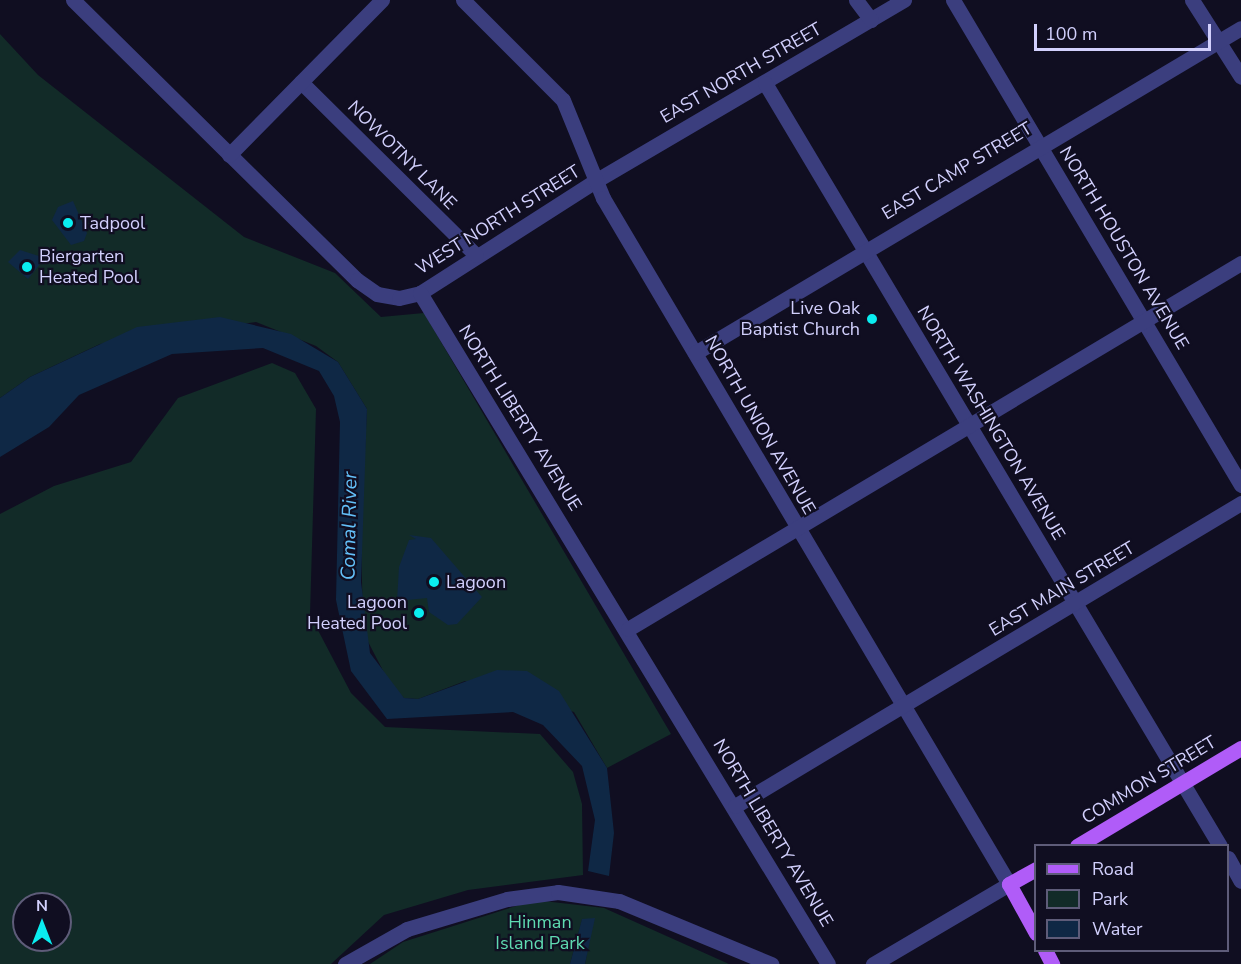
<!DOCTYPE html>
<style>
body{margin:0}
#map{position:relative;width:1241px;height:964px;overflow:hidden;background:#100e21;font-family:"Nunito Sans",sans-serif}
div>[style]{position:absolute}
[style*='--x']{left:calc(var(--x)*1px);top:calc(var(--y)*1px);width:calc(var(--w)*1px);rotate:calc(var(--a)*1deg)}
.green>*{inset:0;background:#122b28}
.water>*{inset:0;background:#0f2845}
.minor>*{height:15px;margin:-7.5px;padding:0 7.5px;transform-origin:7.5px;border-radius:7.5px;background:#3b3e7e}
.major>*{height:15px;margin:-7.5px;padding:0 7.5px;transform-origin:7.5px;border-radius:7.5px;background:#b05cf8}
.dots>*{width:16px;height:16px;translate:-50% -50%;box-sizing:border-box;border:3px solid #100e21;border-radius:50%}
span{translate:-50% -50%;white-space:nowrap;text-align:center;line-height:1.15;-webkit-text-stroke:4.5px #100e21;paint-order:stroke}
.street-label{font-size:18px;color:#d2d0fd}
.poi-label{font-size:18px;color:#d2d0fd}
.left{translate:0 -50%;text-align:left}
.right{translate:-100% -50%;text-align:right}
.park-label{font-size:18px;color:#5fdab1}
.water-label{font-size:20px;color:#63c0f9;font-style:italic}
.legend{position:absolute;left:1034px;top:844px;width:195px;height:108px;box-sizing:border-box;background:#100e21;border:2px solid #5e5c79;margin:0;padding:8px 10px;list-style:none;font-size:18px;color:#d2d0fd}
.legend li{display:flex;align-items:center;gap:12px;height:30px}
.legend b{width:30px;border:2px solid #5e5c79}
.north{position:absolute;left:12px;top:892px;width:60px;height:60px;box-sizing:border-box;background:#100e21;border:2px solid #5e5c79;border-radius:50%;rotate:0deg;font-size:16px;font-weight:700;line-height:24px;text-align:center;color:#d2d0fd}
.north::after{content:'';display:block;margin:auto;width:21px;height:27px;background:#0aedf0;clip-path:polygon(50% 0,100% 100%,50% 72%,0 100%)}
.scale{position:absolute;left:1034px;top:24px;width:177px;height:27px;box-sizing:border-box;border:3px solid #d2d0fd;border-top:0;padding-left:8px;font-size:18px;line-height:21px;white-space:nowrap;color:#d2d0fd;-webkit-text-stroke:4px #100e21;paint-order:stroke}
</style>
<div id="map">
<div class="green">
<div style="clip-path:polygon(0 34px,38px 75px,244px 237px,335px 273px,381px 317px,424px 313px,671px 734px,607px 768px,574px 712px,465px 681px,418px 699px,404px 698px,391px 686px,363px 632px,361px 530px,367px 409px,338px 362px,316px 346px,256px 322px,100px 344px,30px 377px,0 398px)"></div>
<div style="clip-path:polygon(evenodd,272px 363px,295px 373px,316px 409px,310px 615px,351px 693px,385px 727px,540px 734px,573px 772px,582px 804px,583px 875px,468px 890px,384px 915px,331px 964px,0 964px,0 514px,54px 486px,131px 462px,178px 398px,272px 363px,24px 904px,60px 904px,60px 940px,24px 940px,24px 904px)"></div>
<div style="clip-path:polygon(535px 900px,604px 908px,729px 964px,585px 964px,589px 943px,582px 920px,570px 964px,370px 964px,403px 942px)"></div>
</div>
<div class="water">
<div style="clip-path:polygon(73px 201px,87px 233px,84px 241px,71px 245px,52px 220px,58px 207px)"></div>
<div style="clip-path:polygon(20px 250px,45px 258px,28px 279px,8px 262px)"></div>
<div style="clip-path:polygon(220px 317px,291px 334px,338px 362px,367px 409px,361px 582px,370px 653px,404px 698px,418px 699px,497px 670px,527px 671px,559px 691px,607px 768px,614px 833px,609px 876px,588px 871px,595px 820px,582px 766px,543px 725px,513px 712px,387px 719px,351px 671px,336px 600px,340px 422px,334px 396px,319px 371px,263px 348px,172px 354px,79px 395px,49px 427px,0 457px,0 398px,30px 377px,137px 327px)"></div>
<div style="clip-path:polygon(409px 535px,431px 538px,482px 597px,457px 624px,448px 625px,429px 612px,427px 598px,397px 601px,399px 567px,409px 540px,416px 539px)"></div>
<div style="clip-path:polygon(595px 918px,585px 964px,570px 964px,582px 919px)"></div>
</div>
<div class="minor">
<div style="--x:73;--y:0;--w:399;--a:44.6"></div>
<div style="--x:357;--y:280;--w:24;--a:35"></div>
<div style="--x:377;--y:294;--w:22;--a:10"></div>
<div style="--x:399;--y:298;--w:22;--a:-13"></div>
<div style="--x:420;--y:293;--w:210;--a:-32.6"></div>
<div style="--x:597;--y:180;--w:356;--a:-30.4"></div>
<div style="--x:463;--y:0;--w:141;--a:45"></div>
<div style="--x:563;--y:100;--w:106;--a:67.8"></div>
<div style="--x:603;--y:198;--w:797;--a:59.38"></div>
<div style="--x:1009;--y:884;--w:158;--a:149.5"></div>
<div style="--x:856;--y:0;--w:25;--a:53"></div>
<div style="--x:953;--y:0;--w:564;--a:59.3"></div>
<div style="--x:1192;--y:0;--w:91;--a:57.5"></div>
<div style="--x:301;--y:82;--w:246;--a:44.7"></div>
<div style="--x:765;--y:83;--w:888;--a:59.19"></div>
<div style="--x:229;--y:155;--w:218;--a:-45.4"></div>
<div style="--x:420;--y:293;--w:785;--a:58.7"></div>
<div style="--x:695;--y:353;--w:635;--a:-30.76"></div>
<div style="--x:628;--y:629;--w:714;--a:-30.84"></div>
<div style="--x:735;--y:806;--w:590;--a:-30.91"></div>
<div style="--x:1228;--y:858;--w:26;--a:61"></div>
<div style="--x:345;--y:964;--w:71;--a:-29.4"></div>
<div style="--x:407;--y:929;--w:104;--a:-16.7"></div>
<div style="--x:507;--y:899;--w:51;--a:-7.8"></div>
<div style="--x:558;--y:892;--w:62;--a:8.4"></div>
<div style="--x:619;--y:901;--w:165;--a:22.5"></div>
</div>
<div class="major">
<div style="--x:1077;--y:846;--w:191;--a:-30.9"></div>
<div style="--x:1036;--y:869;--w:31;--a:151"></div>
<div style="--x:1009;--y:884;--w:56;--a:61.1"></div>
<div style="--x:1045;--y:950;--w:16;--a:63"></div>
</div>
<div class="dots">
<div style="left:68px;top:223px;background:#0aedf0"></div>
<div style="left:27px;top:267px;background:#0aedf0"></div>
<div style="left:872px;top:319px;background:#0aedf0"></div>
<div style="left:434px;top:582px;background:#0aedf0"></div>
<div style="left:419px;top:613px;background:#0aedf0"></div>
</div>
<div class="street-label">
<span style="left:741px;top:73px;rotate:-30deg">EAST NORTH STREET</span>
<span style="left:402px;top:155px;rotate:45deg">NOWOTNY LANE</span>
<span style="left:957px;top:171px;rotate:-31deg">EAST CAMP STREET</span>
<span style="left:498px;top:220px;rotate:-32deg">WEST NORTH STREET</span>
<span style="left:1124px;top:248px;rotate:59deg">NORTH HOUSTON AVENUE</span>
<span style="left:520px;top:418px;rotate:58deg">NORTH LIBERTY AVENUE</span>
<span style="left:991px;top:423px;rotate:59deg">NORTH WASHINGTON AVENUE</span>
<span style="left:760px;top:425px;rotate:60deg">NORTH UNION AVENUE</span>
<span style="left:1062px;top:589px;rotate:-31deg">EAST MAIN STREET</span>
<span style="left:1149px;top:780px;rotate:-31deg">COMMON STREET</span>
<span style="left:773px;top:833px;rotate:59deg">NORTH LIBERTY AVENUE</span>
</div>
<div class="poi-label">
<span class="left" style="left:80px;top:223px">Tadpool</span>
<span class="left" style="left:39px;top:267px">Biergarten<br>Heated Pool</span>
<span class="right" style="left:860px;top:319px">Live Oak<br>Baptist Church</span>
<span class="left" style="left:446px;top:582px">Lagoon</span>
<span class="right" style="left:407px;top:613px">Lagoon<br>Heated Pool</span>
</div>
<div class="park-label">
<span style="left:540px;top:933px">Hinman<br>Island Park</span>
</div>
<div class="water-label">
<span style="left:349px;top:526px;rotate:-89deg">Comal River</span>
</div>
<ul class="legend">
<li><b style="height:8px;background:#b05cf8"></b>Road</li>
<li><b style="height:16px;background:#122b28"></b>Park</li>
<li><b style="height:16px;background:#0f2845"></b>Water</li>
</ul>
<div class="north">N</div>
<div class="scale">100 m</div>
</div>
